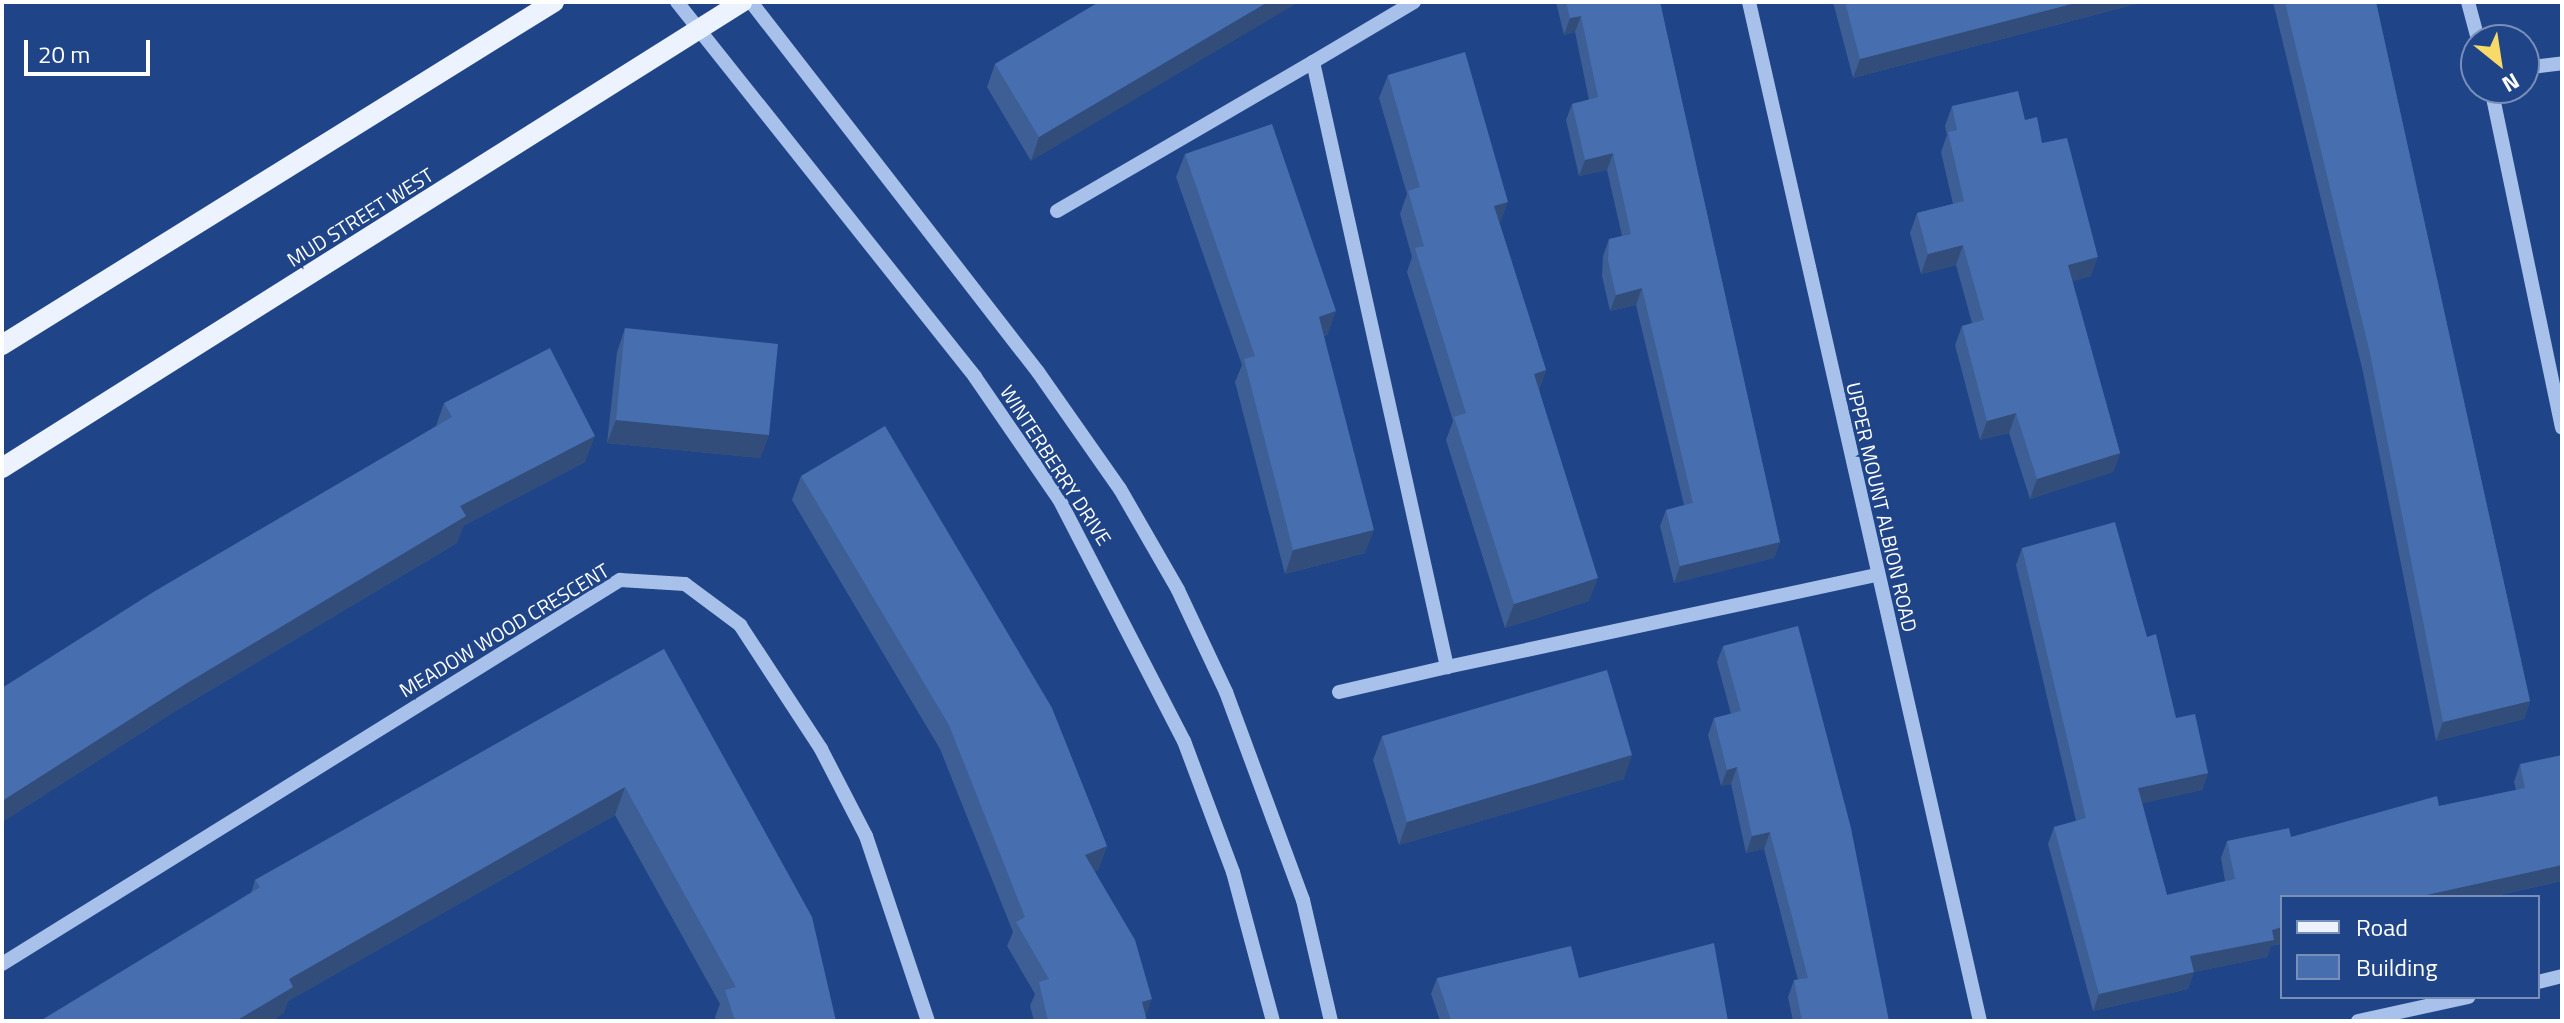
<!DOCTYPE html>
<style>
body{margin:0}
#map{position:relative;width:2564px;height:1023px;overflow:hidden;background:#1f4487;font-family:"Titillium Web",sans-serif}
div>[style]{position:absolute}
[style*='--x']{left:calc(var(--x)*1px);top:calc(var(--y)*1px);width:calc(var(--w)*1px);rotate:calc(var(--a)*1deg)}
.minor>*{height:14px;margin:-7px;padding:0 7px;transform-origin:7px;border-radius:7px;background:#a8c1ea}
.major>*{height:20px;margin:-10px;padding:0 10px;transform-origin:10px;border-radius:10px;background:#ecf2fe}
.wall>*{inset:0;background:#3d5f96}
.shaded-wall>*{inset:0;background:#324d7a}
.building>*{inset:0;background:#476eaf}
span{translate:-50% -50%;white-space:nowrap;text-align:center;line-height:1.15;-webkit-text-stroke:6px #1f4487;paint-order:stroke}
.street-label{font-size:20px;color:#fff}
.frame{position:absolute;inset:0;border:4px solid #fff;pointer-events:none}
.legend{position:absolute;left:2280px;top:895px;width:260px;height:104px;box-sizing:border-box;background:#1f4487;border:2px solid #798fb7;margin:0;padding:10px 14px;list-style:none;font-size:24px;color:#fff}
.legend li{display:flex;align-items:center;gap:16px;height:40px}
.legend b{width:40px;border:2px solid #798fb7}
.north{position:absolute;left:2460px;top:24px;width:80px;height:80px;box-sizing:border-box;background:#1f4487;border:2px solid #798fb7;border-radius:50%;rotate:150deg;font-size:22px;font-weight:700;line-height:32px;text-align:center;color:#fff}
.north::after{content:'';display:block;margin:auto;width:28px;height:36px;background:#f9da68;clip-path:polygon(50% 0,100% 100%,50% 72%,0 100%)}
.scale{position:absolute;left:24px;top:40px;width:126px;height:36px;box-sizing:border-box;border:4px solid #fff;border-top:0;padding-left:10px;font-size:24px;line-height:28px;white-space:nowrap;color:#fff;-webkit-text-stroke:6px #1f4487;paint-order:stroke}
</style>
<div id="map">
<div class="minor">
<div style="--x:677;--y:2;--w:479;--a:51.5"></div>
<div style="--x:975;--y:377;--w:148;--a:55.5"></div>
<div style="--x:1059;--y:499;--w:272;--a:62.7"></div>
<div style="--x:1184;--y:741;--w:140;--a:69.5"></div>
<div style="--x:1233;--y:872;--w:154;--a:75"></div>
<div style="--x:751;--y:2;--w:468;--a:52.2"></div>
<div style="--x:1038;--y:372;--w:143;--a:55"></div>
<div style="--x:1120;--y:489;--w:116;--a:60.1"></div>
<div style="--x:1178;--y:590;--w:113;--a:64.8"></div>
<div style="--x:1226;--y:692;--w:222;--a:69.7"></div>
<div style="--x:1303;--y:900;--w:124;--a:77"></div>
<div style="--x:1414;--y:2;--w:117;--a:149.3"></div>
<div style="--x:1313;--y:62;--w:620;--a:77.51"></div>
<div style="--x:1447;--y:667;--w:440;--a:-12.1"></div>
<div style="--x:1749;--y:2;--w:1045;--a:77.23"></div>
<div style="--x:2468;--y:2;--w:39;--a:75"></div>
<div style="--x:2524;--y:68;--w:38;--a:-7"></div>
<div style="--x:2491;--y:88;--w:347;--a:78.2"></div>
<div style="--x:1057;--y:211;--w:296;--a:-30.2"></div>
<div style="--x:1339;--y:692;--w:111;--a:-13"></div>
<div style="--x:2;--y:964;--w:728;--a:-31.86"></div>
<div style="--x:620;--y:580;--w:65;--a:3.5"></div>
<div style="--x:685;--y:584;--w:69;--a:36.7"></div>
<div style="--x:740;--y:625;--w:148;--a:56.8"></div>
<div style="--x:821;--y:749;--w:98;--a:62.7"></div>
<div style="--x:866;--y:836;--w:195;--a:71.5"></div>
<div style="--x:2538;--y:982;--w:25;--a:-14"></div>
<div style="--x:2358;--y:1021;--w:113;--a:-12.3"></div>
</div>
<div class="major">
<div style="--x:2;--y:345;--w:650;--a:-31.86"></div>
<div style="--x:2;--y:468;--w:875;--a:-32.2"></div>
</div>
<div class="wall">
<div style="clip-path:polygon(1099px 2px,1031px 161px,987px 87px,995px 64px)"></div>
<div style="clip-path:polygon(1556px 2px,1660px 2px,1780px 542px,1774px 558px,1674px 583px,1660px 526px,1666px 510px,1684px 505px,1636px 305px,1610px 311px,1602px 276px,1603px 256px,1609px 239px,1622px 236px,1607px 170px,1579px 176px,1566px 120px,1572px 104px,1589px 100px,1575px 32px,1564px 35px)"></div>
<div style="clip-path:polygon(1833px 2px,2144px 2px,1853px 78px)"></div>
<div style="clip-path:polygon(2273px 2px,2376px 2px,2530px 701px,2524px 719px,2436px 741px,2363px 372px)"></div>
<div style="clip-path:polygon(1388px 75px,1500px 224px,1546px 370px,1539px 389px,1589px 601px,1505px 628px,1446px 440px,1453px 421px,1407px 272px,1412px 257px,1400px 214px,1407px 194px,1379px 98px)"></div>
<div style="clip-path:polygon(1952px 106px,2025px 120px,2042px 143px,2091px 276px,2072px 281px,2120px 453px,2113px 472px,2030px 499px,2009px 433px,1980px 440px,1955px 345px,1962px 326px,1972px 323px,1956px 265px,1921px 274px,1910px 233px,1917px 213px,1953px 204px,1941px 152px,1947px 135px,1945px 126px)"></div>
<div style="clip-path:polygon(1185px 154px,1328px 334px,1324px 336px,1365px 553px,1285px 574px,1235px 382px,1242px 365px,1176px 177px)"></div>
<div style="clip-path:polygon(625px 328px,769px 435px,760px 458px,607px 443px,617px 352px)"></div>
<div style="clip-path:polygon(444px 403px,585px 462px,463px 526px,457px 543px,177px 710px,2px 822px,2px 688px,436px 426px)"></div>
<div style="clip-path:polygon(801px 476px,1107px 846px,1098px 870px,1095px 871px,1147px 1021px,1034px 1021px,1030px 1006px,1035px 994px,1007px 946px,1013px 932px,940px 749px,792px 500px)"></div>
<div style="clip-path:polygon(2022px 548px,2147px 637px,2176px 718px,2208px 773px,2202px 790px,2142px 803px,2167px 895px,2225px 881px,2221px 858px,2227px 841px,2291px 837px,2516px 790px,2514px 782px,2520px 764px,2562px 881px,2271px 946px,2267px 957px,2194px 972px,2188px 989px,2093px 1011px,2048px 844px,2054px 827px,2076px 821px,2016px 565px)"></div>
<div style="clip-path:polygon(1723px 646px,1889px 1021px,1793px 1021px,1788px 997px,1794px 980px,1798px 980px,1764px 849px,1746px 853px,1731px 784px,1721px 786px,1708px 735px,1714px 718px,1731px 714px,1717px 662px)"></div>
<div style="clip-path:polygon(664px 649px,836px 1021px,716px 1021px,715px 1017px,720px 1004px,615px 815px,288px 1001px,283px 1014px,251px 893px,255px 880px)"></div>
<div style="clip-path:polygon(1382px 736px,1624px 779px,1399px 845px,1373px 760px)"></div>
<div style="clip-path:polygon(1437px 978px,1579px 978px,1728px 1021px,1440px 1021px,1431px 994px)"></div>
</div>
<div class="shaded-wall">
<div style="clip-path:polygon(1268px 2px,1299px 2px,1031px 161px,1039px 137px)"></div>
<div style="clip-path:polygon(2079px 2px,2144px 2px,1853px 78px,1860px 59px)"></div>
<div style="clip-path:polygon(1581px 16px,1575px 32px,1564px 35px,1570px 18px)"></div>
<div style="clip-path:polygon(1613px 153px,1607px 170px,1579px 176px,1585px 160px)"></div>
<div style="clip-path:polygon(1508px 202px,1499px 226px,1494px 206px)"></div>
<div style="clip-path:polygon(1963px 245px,1956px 265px,1921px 274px,1928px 254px)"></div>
<div style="clip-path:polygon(2098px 257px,2091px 276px,2061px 285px,2068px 265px)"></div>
<div style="clip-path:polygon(1642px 288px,1636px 305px,1610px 311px,1616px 295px)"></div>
<div style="clip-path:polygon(1336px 311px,1328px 334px,1310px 340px,1319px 317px)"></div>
<div style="clip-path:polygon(1546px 370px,1537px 393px,1534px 374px)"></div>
<div style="clip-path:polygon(2016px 413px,2009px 433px,1980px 440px,1987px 421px)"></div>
<div style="clip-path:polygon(616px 420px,769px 435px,760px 458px,607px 443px)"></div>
<div style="clip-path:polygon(595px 436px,585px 462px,463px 526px,457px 543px,177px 710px,2px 822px,2px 801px,460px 506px)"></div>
<div style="clip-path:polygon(2120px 453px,2113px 472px,2030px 499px,2037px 479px)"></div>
<div style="clip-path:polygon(1374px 530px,1365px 553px,1285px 574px,1293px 550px)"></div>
<div style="clip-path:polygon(1780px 542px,1774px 558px,1674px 583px,1680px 566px)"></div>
<div style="clip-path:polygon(1598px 578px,1589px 601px,1505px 628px,1514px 604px)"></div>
<div style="clip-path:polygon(2530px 701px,2524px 719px,2436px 741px,2443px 722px)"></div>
<div style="clip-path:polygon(1632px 755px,1624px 779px,1399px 845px,1407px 822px)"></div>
<div style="clip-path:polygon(1737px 767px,1731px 784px,1721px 786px,1727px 770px)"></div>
<div style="clip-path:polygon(2208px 773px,2202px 790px,2132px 806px,2138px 788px)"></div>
<div style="clip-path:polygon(625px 787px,615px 815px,288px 1001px,283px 1014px,272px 1021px,236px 1021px,289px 979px)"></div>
<div style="clip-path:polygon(1770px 832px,1764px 849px,1746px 853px,1752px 836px)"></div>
<div style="clip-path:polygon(1107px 846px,1098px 870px,1076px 879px,1085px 855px)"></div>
<div style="clip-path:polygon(2562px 865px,2562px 881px,2489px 897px,2417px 897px)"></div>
<div style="clip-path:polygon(2282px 927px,2282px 943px,2271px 946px,2267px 957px,2184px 974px,2190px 956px)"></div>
<div style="clip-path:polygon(2194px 972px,2188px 989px,2093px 1011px,2099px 994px)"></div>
<div style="clip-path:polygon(1152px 999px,1144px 1021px,1142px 1002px)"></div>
</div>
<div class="building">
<div style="clip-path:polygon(1099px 2px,1268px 2px,1039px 137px,995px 64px)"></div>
<div style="clip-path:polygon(1566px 2px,1660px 2px,1780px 542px,1680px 566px,1666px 510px,1693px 503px,1642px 288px,1616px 295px,1608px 260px,1609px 239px,1631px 234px,1613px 153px,1585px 160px,1572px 104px,1598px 97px,1581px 16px,1570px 18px)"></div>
<div style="clip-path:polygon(1845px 2px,2079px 2px,1860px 59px)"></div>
<div style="clip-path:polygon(2285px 2px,2376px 2px,2530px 701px,2443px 722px,2370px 353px)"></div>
<div style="clip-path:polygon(1465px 52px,1508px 202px,1494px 206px,1546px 370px,1534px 374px,1598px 578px,1514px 604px,1454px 417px,1466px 413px,1415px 248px,1424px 246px,1408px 191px,1420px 187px,1388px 75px)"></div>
<div style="clip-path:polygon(2018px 91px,2025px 120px,2037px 117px,2042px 143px,2067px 138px,2098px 257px,2068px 265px,2120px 453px,2037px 479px,2016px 413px,1987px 421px,1962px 326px,1984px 320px,1963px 245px,1928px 254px,1917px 213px,1964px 201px,1948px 132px,1957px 130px,1952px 106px)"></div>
<div style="clip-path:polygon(1272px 124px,1336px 311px,1319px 317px,1374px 530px,1293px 550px,1244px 359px,1255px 356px,1185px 154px)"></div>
<div style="clip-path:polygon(625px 328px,778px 344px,769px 435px,616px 420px)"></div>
<div style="clip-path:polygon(550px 348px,595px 436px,460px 506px,466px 516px,187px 683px,2px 801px,2px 688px,155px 591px,452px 417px,444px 403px)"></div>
<div style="clip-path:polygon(885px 426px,1052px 708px,1107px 846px,1085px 855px,1135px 940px,1152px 999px,1142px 1002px,1147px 1021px,1048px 1021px,1039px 982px,1049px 979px,1016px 922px,1025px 917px,949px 725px,801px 476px)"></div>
<div style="clip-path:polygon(2115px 522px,2147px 637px,2156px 634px,2176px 718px,2195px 714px,2208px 773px,2138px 788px,2167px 895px,2235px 879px,2227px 841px,2289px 828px,2291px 837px,2437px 796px,2439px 806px,2525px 788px,2520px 764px,2562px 755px,2562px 865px,2417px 897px,2282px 897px,2282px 927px,2272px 930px,2274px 940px,2190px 956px,2194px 972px,2099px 994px,2054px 827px,2086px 818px,2022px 548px)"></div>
<div style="clip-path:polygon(1798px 626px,1851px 828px,1889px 1021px,1802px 1021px,1794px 980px,1808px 978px,1770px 832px,1752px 836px,1737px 767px,1727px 770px,1714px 718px,1741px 711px,1723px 646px)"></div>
<div style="clip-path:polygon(664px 649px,812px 917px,836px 1021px,735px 1021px,725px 990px,736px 987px,625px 787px,289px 979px,293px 987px,236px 1021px,40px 1021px,260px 887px,255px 880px)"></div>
<div style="clip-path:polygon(1607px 670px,1632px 755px,1407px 822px,1382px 736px)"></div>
<div style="clip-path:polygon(1714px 943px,1728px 1021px,1451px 1021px,1437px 978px,1571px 946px,1579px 978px)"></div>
</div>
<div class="street-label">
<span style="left:360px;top:217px;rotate:-32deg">MUD STREET WEST</span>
<span style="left:1056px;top:465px;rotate:57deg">WINTERBERRY DRIVE</span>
<span style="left:1882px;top:507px;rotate:77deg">UPPER MOUNT ALBION ROAD</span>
<span style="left:504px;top:630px;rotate:-31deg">MEADOW WOOD CRESCENT</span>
</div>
<div class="frame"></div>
<ul class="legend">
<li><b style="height:10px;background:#ecf2fe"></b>Road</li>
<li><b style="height:22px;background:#476eaf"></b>Building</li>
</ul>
<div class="north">N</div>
<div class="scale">20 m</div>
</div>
